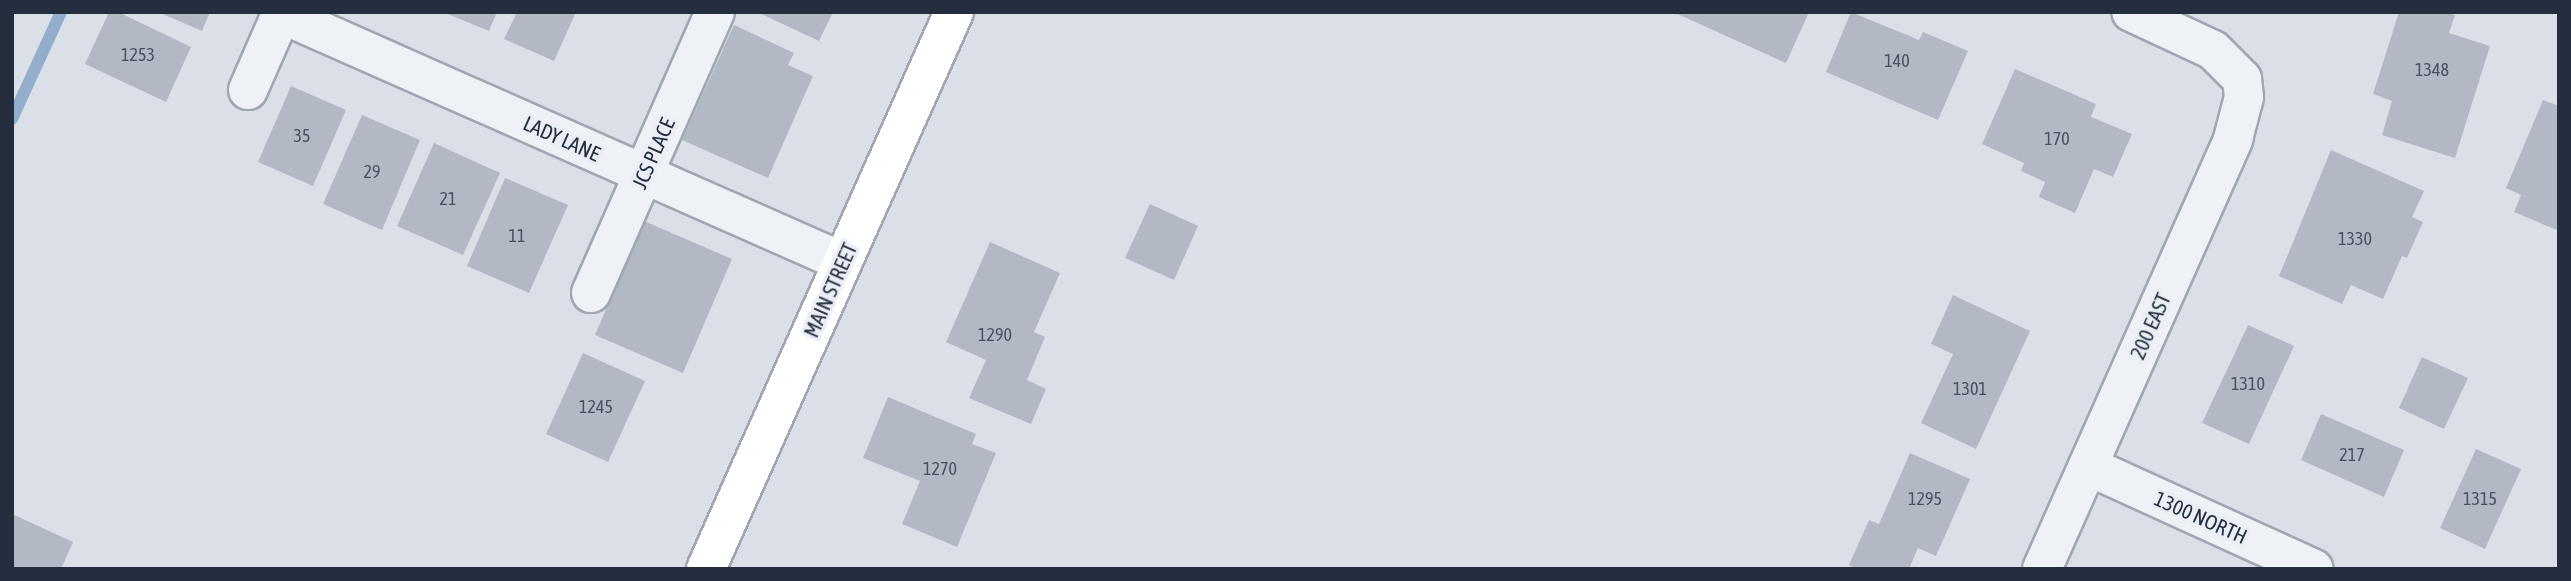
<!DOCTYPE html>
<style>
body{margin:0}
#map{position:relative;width:2571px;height:581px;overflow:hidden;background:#dbe0e8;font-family:"Asap Condensed",sans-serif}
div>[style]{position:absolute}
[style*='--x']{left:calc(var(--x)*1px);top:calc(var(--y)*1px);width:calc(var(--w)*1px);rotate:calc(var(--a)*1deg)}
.stream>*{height:12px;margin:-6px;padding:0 6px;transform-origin:6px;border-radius:6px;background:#92aecc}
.building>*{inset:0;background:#b2b9c5}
.roads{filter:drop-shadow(2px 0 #a0a7b2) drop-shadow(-2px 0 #a0a7b2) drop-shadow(0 2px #a0a7b2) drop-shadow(0 -2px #a0a7b2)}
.minor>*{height:38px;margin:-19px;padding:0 19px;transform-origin:19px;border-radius:19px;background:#eef1f6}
.major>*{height:38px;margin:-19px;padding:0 19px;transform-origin:19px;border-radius:19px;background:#fff}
span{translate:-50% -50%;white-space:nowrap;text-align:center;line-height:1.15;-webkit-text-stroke:7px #ebeff5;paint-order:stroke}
.number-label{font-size:18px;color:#485160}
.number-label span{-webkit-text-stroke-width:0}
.street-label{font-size:21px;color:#242e3f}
.frame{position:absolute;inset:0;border:14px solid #242e3f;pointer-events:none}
</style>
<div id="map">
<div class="stream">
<div style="--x:12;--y:119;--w:118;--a:-65.4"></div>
</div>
<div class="building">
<div style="clip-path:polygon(109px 12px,118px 12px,191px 47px,166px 102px,85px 64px)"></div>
<div style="clip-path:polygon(158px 12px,210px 12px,202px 31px)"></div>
<div style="clip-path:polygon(443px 12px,497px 12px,489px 31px)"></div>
<div style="clip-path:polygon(517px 12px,576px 12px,554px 61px,504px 39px)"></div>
<div style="clip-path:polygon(757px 12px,833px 12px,819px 41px)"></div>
<div style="clip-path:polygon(1673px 12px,1809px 12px,1786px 63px)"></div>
<div style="clip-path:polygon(1851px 12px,1919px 40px,1923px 32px,1968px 51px,1938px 120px,1826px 72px)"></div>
<div style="clip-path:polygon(2399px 12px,2446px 12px,2455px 15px,2449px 33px,2490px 46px,2455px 158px,2382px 135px,2392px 101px,2373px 94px)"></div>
<div style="clip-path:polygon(734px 25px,794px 53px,788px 65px,813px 76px,768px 178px,682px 140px)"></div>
<div style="clip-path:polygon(2015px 69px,2096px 104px,2091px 117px,2132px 134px,2113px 177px,2094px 169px,2075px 213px,2039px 197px,2045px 182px,2021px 171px,2024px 163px,1982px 144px)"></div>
<div style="clip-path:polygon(291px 86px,346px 110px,313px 186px,258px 162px)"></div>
<div style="clip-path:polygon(2543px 100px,2559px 106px,2559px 231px,2514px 212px,2521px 195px,2506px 188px)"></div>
<div style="clip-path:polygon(362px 115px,420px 140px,382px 230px,323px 204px)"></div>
<div style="clip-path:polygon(434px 143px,500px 173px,463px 255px,397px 226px)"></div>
<div style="clip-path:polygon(2331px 150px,2424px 191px,2412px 217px,2423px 222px,2407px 258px,2402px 256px,2383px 299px,2351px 285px,2342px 304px,2279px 276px)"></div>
<div style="clip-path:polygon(505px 178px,568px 205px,529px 293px,467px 266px)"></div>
<div style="clip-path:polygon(1150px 204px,1198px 226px,1174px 280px,1125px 258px)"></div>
<div style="clip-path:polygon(644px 221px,732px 259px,683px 373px,595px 335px)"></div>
<div style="clip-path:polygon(990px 242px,1060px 273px,1034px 332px,1045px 337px,1027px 380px,1046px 389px,1031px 424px,969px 398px,986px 360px,946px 342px)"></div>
<div style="clip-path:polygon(1953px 295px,2030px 331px,1976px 449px,1921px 423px,1953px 354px,1931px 344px)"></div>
<div style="clip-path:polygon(2248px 325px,2294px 346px,2249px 444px,2202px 423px)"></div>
<div style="clip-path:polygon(583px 353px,645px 381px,608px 462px,546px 434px)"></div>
<div style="clip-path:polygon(2422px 357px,2468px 378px,2444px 429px,2399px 408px)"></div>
<div style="clip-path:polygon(888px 397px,976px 434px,972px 444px,996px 453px,957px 547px,902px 524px,920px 481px,863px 458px)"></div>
<div style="clip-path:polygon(2321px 414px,2404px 450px,2384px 497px,2301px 460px)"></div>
<div style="clip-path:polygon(2476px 449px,2521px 469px,2485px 549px,2440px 528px)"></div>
<div style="clip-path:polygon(1910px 453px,1970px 479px,1936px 556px,1918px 548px,1909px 569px,1857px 569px,1849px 565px,1869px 520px,1879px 524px)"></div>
<div style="clip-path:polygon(12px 514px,73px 542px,61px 569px,12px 569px)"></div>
</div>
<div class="roads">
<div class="minor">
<div style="--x:282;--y:14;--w:613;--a:23.85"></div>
<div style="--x:248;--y:90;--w:85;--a:-66.4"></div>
<div style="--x:591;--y:293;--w:307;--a:-66.2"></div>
<div style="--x:2088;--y:466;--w:248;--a:24.5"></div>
<div style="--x:2042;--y:569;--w:471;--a:-66"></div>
<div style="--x:2233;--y:139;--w:43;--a:-75.3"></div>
<div style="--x:2244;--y:97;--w:18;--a:-96"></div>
<div style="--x:2242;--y:79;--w:41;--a:-135"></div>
<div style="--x:2213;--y:50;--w:90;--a:-155.1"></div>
</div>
<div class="major">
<div style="--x:706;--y:569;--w:610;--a:-66"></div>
</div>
</div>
<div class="number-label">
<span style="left:138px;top:55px">1253</span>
<span style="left:1897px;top:61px">140</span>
<span style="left:2432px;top:70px">1348</span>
<span style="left:302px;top:136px">35</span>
<span style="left:2057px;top:139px">170</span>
<span style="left:372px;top:172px">29</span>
<span style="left:448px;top:199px">21</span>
<span style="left:517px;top:236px">11</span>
<span style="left:2355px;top:239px">1330</span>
<span style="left:995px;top:335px">1290</span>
<span style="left:2248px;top:384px">1310</span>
<span style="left:1970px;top:389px">1301</span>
<span style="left:596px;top:407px">1245</span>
<span style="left:2352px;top:455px">217</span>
<span style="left:940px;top:469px">1270</span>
<span style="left:1925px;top:499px">1295</span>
<span style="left:2480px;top:499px">1315</span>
</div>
<div class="street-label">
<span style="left:562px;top:138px;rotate:24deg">LADY LANE</span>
<span style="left:653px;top:153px;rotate:-66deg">JCS PLACE</span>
<span style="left:830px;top:290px;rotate:-66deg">MAIN STREET</span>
<span style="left:2150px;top:326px;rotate:-66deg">200 EAST</span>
<span style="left:2201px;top:517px;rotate:24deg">1300 NORTH</span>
</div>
<div class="frame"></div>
</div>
